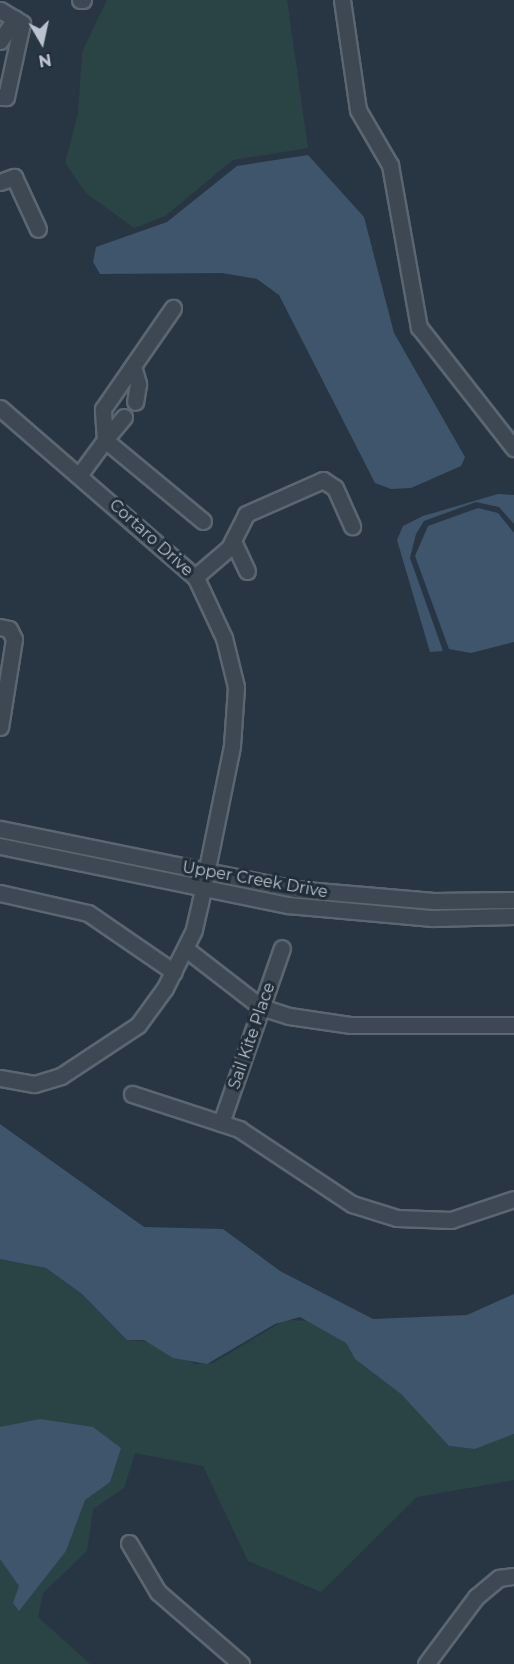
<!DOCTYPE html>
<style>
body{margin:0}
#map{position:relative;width:514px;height:1664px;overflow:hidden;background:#283644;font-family:Montserrat,sans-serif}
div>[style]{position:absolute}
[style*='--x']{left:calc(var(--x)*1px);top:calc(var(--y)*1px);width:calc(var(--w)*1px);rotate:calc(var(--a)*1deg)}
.green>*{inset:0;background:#2a4445}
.water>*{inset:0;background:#3e556c}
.roads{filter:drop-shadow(2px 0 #5b6671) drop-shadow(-2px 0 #5b6671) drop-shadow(0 2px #5b6671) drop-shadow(0 -2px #5b6671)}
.minor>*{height:15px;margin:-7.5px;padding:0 7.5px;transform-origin:7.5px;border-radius:7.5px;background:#3d4853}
span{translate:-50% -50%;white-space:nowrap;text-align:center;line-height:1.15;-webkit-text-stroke:6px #212d39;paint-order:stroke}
.street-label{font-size:16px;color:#bac3cd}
.north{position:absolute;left:12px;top:12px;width:60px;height:60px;-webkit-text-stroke:4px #212d39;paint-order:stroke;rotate:171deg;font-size:16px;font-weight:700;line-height:24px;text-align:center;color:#bac3cd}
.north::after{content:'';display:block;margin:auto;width:21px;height:27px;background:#bac3cd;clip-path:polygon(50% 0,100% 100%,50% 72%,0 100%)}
</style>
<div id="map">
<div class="green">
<div style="clip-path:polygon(107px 0,287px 0,308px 148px,233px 160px,165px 216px,134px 228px,86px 193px,65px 163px,78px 114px,82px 52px)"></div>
<div style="clip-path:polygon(0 1259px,46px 1268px,82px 1294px,127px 1340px,149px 1342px,195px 1364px,213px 1363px,285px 1320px,314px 1321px,346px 1343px,355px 1359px,401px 1394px,449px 1446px,475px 1449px,514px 1434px,514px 1480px,417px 1497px,321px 1592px,248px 1561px,203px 1466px,135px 1453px,124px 1488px,93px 1509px,87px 1551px,43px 1593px,38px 1617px,90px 1664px,0 1664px)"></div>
</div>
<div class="water">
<div style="clip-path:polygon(308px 155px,364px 217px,394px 333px,465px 457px,461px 466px,411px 488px,391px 489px,375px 483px,279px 295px,257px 279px,222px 273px,100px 274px,93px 262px,96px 247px,167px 222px,237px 166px)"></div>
<div style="clip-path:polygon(498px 494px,514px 495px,514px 524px,499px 507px,476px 502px,424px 521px,416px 534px,410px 558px,443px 651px,430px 652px,397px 540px,403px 526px,423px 516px)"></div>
<div style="clip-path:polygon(478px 508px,498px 513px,514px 533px,514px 642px,471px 653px,449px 649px,415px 556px,428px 526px)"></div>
<div style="clip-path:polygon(0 1124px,144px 1227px,223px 1229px,280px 1271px,373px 1319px,467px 1315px,514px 1294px,514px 1434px,475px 1449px,449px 1446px,401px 1394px,355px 1359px,346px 1343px,300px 1317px,275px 1324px,207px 1364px,173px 1358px,144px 1340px,127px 1340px,82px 1294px,46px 1268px,0 1259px)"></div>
<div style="clip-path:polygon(40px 1419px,93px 1427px,121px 1448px,110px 1482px,85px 1500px,66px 1551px,19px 1611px,13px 1603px,19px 1586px,0 1559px,0 1427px)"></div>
</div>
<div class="roads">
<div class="minor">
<div style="--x:80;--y:0;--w:3;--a:0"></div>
<div style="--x:342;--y:0;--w:111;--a:81.7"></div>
<div style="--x:358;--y:110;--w:64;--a:59.8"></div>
<div style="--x:390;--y:165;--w:165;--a:79.9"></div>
<div style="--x:419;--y:327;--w:154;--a:51.9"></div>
<div style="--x:0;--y:10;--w:26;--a:31"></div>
<div style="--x:22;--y:23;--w:76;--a:102.2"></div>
<div style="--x:6;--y:97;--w:6;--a:180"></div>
<div style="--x:0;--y:41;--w:27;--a:-56"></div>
<div style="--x:0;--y:182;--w:15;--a:-20"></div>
<div style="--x:14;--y:177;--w:57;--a:65.2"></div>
<div style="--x:133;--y:366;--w:19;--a:74"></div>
<div style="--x:138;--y:384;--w:18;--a:99"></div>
<div style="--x:0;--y:408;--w:259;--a:40.9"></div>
<div style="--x:196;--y:578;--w:66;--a:65"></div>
<div style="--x:224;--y:638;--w:50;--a:76.2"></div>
<div style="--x:236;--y:687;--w:59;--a:93.9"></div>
<div style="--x:232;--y:746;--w:160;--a:101.5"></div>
<div style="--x:200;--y:903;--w:28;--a:103"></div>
<div style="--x:194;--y:930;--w:65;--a:116.6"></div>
<div style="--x:165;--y:988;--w:46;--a:126.1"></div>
<div style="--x:138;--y:1025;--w:92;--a:146.5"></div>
<div style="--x:61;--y:1076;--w:28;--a:163"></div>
<div style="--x:34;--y:1084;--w:35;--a:-170"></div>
<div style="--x:124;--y:417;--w:30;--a:130"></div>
<div style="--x:105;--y:440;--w:127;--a:39.6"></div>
<div style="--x:80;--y:474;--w:42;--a:-53.7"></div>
<div style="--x:105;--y:440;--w:31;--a:-94"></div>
<div style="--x:103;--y:409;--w:123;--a:-55.3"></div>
<div style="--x:233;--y:541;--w:33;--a:65"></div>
<div style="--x:195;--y:577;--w:45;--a:-40.5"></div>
<div style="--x:229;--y:548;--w:38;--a:-63"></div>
<div style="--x:246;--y:514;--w:84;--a:-23.8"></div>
<div style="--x:323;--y:480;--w:14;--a:34"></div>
<div style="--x:335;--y:488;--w:42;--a:65.9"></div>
<div style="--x:0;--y:627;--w:9;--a:13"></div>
<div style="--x:9;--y:629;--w:11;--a:63"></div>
<div style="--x:14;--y:639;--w:89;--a:99"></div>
<div style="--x:0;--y:829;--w:300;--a:11.5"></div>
<div style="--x:294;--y:889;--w:140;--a:4.9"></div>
<div style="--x:433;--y:901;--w:81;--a:-0.7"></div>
<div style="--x:0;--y:846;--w:294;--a:11.6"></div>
<div style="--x:288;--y:905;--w:145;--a:5.2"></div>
<div style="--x:432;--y:918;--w:82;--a:-1.4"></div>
<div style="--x:0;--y:893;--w:90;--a:12.8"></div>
<div style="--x:88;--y:913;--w:104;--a:34.5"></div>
<div style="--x:186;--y:949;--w:95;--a:37.7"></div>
<div style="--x:261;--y:1007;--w:29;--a:18"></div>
<div style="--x:289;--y:1016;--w:63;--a:8.3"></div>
<div style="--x:351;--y:1025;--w:163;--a:0"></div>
<div style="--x:132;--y:1094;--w:113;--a:18.1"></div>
<div style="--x:239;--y:1129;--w:136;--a:33.6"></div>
<div style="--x:352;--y:1204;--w:47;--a:17.3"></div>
<div style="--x:397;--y:1218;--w:54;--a:2.1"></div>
<div style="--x:451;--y:1220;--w:66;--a:-18.4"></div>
<div style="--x:221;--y:1123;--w:185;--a:-70.8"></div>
<div style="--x:129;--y:1543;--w:57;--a:59.4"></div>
<div style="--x:158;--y:1592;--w:110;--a:40.9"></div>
<div style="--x:426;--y:1664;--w:84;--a:-53.3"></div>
<div style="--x:476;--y:1597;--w:30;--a:-40"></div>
<div style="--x:499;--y:1578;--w:15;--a:-8"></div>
</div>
</div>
<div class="street-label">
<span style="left:151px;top:538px;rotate:42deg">Cortaro Drive</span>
<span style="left:255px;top:880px;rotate:10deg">Upper Creek Drive</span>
<span style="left:252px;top:1036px;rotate:-71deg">Sail Kite Place</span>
</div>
<div class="north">N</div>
</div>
